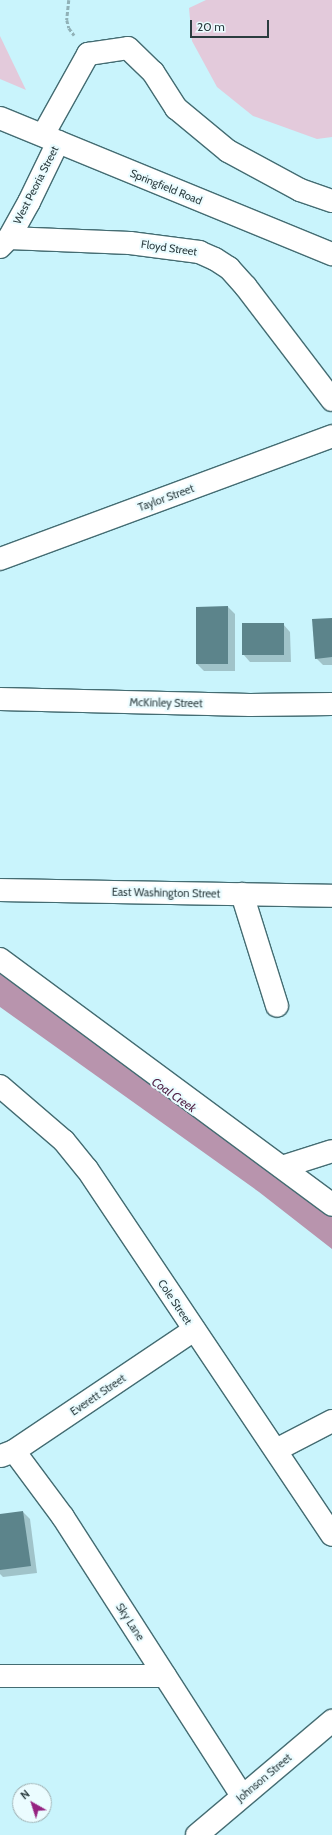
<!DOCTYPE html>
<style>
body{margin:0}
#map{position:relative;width:332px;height:1835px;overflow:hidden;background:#c9f4fc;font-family:Cabin,sans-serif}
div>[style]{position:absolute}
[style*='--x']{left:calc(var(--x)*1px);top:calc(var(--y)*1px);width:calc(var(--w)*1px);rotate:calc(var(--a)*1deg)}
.green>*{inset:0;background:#e3cadb}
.water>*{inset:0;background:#b894ad}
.shadow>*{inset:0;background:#0003}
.building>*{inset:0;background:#5c848b}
.path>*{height:2.5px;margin-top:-1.25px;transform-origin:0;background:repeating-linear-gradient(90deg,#90b1b7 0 4px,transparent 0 6px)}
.roads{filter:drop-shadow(1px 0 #446c72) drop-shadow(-1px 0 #446c72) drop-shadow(0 1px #446c72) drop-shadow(0 -1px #446c72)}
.minor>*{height:22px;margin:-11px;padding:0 11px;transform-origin:11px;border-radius:11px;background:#fff}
.major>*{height:22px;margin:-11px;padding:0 11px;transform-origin:11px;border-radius:11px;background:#fff}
span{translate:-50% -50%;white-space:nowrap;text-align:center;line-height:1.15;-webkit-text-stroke:4px #ebfcff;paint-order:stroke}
.street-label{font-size:11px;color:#2b3c3f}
.water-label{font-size:12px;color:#532549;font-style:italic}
.north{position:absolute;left:12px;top:1783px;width:40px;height:40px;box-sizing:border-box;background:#ebfcff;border:1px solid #9eafb2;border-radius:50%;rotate:321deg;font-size:11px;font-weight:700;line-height:16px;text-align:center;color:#2b3c3f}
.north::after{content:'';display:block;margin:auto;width:14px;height:18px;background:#952281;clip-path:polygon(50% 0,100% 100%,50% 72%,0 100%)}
.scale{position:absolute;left:190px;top:20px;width:79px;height:18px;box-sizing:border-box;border:2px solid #2b3c3f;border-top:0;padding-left:5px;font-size:12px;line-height:14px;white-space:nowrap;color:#2b3c3f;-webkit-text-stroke:3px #ebfcff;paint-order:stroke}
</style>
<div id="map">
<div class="green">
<div style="clip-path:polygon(206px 0,332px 0,332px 137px,317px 139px,253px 116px,217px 87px,192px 41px,189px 8px)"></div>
<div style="clip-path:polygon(0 36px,26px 90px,0 79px)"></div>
</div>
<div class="water">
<div style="clip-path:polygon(0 974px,191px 1107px,332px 1213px,332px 1249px,259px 1192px,0 1007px)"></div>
</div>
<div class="shadow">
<div style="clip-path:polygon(228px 607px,235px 614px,235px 671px,204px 671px,197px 664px)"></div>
<div style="clip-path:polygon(332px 619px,332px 665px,323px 665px,316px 658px)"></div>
<div style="clip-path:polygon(283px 624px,290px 632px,291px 662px,250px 662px,243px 654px)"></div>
<div style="clip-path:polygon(23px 1512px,30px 1519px,37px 1573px,3px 1577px,0 1574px,0 1515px)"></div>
</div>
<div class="building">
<div style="clip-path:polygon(228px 606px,228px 664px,196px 664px,196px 607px)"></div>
<div style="clip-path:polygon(332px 618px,332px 657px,315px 659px,312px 619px)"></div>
<div style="clip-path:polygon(242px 623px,284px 623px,284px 655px,242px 655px)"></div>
<div style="clip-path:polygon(23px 1511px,31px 1566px,0 1570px,0 1514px)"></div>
</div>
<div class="path">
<div style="--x:69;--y:0;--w:20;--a:96"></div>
<div style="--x:67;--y:20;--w:8;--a:76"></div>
<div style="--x:69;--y:28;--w:9;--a:54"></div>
</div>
<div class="roads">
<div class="minor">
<div style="--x:43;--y:135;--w:93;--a:-60.9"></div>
<div style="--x:88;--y:54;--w:40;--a:-8.5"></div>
<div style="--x:128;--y:48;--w:35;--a:44"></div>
<div style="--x:153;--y:72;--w:43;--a:57.4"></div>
<div style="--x:176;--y:108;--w:67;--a:39.6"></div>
<div style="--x:228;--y:151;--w:82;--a:28.4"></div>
<div style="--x:300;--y:190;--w:34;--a:19"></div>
<div style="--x:9;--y:238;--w:121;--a:2.4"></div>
<div style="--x:130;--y:243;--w:70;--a:7.4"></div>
<div style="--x:199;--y:252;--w:17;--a:24"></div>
<div style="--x:215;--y:259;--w:17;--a:33"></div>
<div style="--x:229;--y:268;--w:25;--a:48"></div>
<div style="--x:246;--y:287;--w:142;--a:52.7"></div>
<div style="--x:0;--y:247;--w:13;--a:-45"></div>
<div style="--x:9;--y:238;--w:41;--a:-60.9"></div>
<div style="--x:29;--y:202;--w:67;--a:-64.2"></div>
<div style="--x:0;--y:559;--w:354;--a:-20.3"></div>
<div style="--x:0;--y:699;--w:250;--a:1.4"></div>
<div style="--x:250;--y:705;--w:82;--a:-0.7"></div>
<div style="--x:242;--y:894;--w:117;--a:72.6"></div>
<div style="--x:0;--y:959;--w:413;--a:36.5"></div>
<div style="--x:0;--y:1086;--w:84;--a:40.7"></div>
<div style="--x:64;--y:1141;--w:36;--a:51"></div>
<div style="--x:87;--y:1169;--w:440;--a:56.2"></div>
<div style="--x:282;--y:1167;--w:52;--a:-17.7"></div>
<div style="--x:276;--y:1450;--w:63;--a:-27.4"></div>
<div style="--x:14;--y:1451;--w:82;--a:53.4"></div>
<div style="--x:63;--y:1517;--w:331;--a:57.3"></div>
<div style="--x:1;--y:1456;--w:14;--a:-21"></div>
<div style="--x:14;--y:1451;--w:217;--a:-33.9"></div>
<div style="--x:0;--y:1676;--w:165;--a:0"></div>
<div style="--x:197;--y:1835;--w:177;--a:-40.2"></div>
</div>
<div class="major">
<div style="--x:0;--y:118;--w:359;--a:22.3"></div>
<div style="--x:0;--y:890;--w:332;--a:1"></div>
</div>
</div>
<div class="street-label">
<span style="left:36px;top:185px;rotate:-63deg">West Peoria Street</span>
<span style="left:166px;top:187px;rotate:22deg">Springfield Road</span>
<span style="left:169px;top:248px;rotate:8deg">Floyd Street</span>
<span style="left:166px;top:498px;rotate:-20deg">Taylor Street</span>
<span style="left:166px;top:703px;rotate:1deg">McKinley Street</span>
<span style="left:166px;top:893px;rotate:1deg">East Washington Street</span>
<span style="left:175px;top:1302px;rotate:56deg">Cole Street</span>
<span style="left:98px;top:1395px;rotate:-34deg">Everett Street</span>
<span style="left:130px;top:1622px;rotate:57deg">Sky Lane</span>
<span style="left:264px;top:1778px;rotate:-40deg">Johnson Street</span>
</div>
<div class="water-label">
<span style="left:174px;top:1095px;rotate:35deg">Coal Creek</span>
</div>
<div class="north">N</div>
<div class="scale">20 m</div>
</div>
